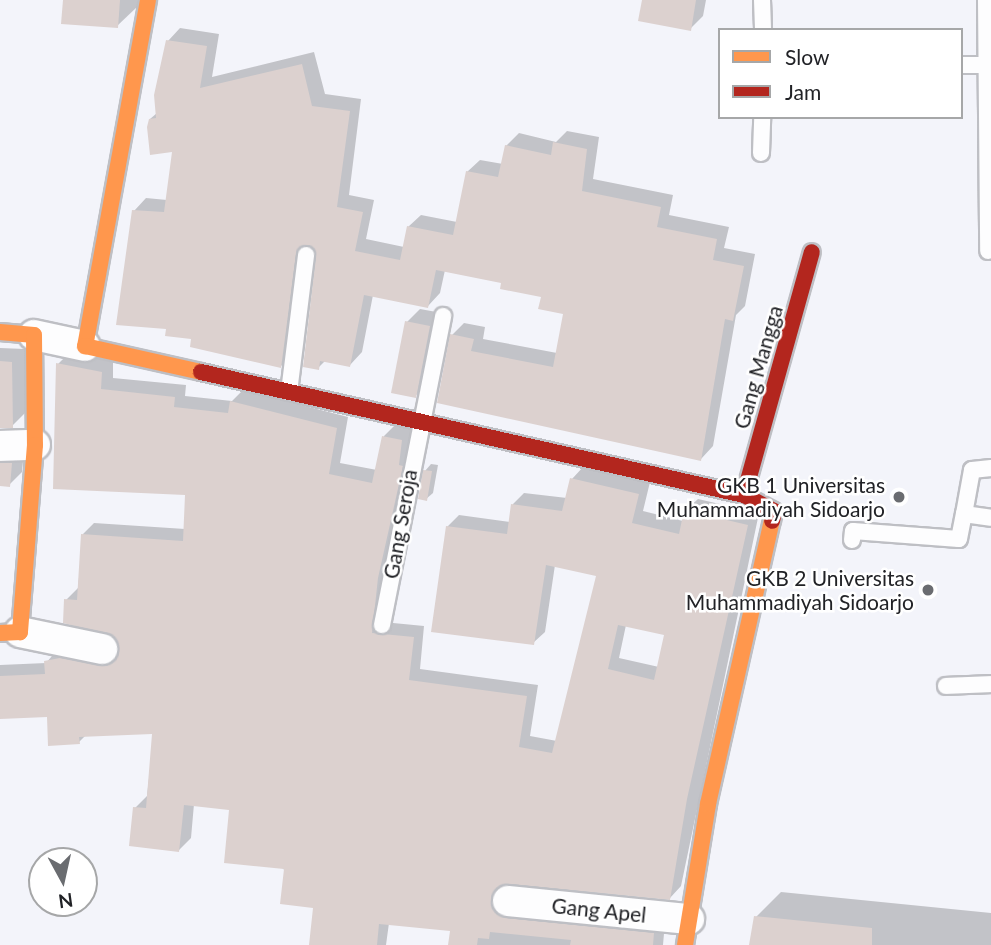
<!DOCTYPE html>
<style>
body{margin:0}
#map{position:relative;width:991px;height:945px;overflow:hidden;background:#f3f4fa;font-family:Lato,sans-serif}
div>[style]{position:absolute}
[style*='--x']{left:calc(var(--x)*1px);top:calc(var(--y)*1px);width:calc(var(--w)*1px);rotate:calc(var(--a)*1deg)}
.shadow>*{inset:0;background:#0003}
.building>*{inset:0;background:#dcd1cf}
.roads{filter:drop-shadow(2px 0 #bebfc4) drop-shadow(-2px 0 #bebfc4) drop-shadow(0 2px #bebfc4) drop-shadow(0 -2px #bebfc4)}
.lane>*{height:16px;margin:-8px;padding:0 8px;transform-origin:8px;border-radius:8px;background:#fdfdfe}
.street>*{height:30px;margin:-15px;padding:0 15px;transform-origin:15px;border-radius:15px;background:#fdfdfe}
.slow>*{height:16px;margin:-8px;padding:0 8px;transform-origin:8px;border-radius:8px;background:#ff974d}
.jam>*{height:16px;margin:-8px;padding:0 8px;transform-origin:8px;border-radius:8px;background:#b3261e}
.dots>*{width:19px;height:19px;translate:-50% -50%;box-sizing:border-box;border:4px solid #fff;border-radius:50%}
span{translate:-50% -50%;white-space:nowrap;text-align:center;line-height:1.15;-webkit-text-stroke:5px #fff;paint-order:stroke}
.street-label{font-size:21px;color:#212226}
.poi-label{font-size:21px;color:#212226}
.right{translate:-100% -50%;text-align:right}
.legend{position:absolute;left:718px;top:28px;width:245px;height:91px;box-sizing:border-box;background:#fff;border:2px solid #a6a7a8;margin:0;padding:9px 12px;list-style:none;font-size:21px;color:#212226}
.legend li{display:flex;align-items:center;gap:14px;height:35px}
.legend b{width:35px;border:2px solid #a6a7a8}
.north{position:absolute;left:28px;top:847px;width:70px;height:70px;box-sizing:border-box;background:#fff;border:2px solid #a6a7a8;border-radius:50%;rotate:172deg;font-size:19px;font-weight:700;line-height:28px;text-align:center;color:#212226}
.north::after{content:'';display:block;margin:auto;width:24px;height:32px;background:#6a6c70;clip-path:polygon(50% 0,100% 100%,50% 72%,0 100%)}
</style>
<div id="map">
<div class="shadow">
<div style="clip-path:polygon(65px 0,138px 0,137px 7px,117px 26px)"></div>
<div style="clip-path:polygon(644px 0,706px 0,703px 16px,690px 29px)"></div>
<div style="clip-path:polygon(180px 28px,219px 34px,212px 77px,314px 52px,325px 94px,361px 99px,349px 195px,374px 200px,366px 239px,404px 247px,408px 227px,421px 215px,457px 222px,467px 172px,480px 160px,503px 164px,506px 146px,519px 133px,556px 142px,567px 131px,599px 137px,593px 179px,673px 195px,669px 215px,729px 227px,724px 248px,755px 254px,745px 306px,736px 315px,713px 446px,701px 459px,439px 402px,452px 335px,464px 323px,485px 327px,483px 339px,557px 353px,565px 312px,543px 296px,503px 281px,445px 270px,440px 293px,428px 306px,373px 295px,362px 352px,350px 365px,326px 360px,318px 368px,318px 256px,307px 241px,293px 354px,281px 366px,168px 327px,134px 211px,146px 198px,167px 200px,174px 150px,150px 119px,157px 113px,168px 41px)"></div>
<div style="clip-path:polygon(420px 309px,442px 313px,429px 383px,415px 396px,407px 322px)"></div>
<div style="clip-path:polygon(0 348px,25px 349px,25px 413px,12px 426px,0 428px)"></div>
<div style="clip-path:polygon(evenodd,70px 352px,113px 361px,113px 378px,186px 385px,185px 396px,232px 401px,243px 390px,348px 417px,340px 463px,377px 470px,384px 436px,395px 425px,413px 429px,383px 622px,424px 626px,420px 669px,538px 685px,530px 736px,557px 741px,598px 575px,555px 565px,545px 632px,533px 643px,447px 527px,459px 515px,510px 522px,513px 504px,524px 493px,567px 498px,572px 479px,583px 467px,650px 482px,643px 511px,683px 521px,686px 510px,698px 499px,759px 513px,681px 886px,670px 898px,502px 885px,504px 897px,665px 922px,663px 945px,450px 945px,452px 930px,389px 923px,386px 945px,311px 945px,315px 906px,231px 808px,194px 804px,191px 838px,179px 850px,135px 808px,147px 796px,154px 733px,86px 735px,79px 742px,48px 715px,0 717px,0 665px,46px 663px,58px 649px,73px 647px,120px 654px,115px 635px,66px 600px,78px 588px,83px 534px,94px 523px,185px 529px,187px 493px,58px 364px,70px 352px,626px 625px,666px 634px,659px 667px,619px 658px,626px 625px)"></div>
<div style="clip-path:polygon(0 441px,24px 450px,22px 472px,9px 485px,0 484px)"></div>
<div style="clip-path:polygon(431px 464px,438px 465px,433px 493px,426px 499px,425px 471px)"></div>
<div style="clip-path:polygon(781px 892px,991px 913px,991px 945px,751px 945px,756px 917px)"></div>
</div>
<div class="building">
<div style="clip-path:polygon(63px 0,120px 0,118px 28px,61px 24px)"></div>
<div style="clip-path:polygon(642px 0,696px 0,691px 31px,638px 21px)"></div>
<div style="clip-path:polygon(166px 40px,207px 46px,200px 88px,302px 64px,312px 106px,350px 111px,337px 207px,363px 212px,355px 251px,400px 260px,407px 226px,453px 235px,466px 171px,498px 177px,505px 145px,551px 155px,553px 142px,587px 149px,582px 191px,661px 207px,657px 227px,717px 239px,713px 260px,744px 266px,733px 321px,725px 319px,701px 461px,437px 403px,450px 334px,474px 339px,471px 351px,553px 367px,563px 314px,538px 309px,541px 297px,500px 289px,501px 283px,436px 270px,428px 308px,364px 295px,350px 367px,320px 361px,319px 370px,303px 367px,316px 256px,308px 245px,296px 254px,281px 368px,190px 347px,191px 339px,165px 336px,166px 329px,116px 325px,132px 210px,164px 212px,172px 152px,150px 155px,147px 127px,149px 119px,156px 118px,154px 95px)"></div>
<div style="clip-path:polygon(405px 321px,430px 326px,416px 398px,391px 393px)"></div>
<div style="clip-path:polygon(0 361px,12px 362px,13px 428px,0 428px)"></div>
<div style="clip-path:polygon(evenodd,56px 363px,102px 372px,101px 389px,175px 397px,174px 407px,228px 413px,230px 401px,337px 428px,329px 474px,372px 483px,382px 436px,402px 440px,399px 465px,403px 466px,378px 578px,372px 633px,414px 637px,409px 680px,527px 696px,519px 747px,552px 753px,596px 576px,546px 565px,534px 645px,431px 632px,446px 526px,507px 534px,511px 504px,562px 511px,570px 478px,639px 494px,632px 523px,679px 534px,684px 510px,748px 525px,687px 799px,670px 900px,510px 884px,500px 885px,491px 899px,492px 909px,506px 918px,654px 933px,653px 945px,570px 945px,571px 940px,490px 932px,489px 939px,478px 938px,477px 945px,448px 945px,450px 931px,379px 924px,377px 945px,309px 945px,313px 908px,280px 904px,284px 869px,224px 863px,229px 810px,184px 805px,179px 852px,129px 846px,133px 807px,146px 808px,152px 734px,79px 737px,80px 744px,48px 746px,47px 717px,0 719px,0 676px,45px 674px,44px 661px,60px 658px,107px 666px,119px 653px,113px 636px,63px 623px,64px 599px,77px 600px,81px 534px,183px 541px,185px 495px,53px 489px,56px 363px,618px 625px,664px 635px,654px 680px,608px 669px,618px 625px)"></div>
<div style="clip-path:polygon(0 463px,12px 463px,10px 487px,0 486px)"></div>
<div style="clip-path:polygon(423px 470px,432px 471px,427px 501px,418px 499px)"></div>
<div style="clip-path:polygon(754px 916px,872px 928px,872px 945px,749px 945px)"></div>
</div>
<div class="roads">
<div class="lane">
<div style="--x:762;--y:0;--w:30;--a:88"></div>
<div style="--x:986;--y:0;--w:251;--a:89.5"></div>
<div style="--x:961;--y:65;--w:30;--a:0"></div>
<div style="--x:761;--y:153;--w:36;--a:-88"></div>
<div style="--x:289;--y:392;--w:138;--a:-82.9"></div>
<div style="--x:991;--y:468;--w:19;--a:174"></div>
<div style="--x:972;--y:470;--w:45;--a:100.3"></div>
<div style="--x:964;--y:514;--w:27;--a:8"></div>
<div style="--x:852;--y:540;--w:9;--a:-84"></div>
<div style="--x:853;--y:531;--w:106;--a:4.3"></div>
<div style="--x:959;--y:539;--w:25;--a:-79"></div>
<div style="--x:382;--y:625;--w:315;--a:-78.8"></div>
<div style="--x:946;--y:686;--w:45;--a:-2.5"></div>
</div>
<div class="street">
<div style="--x:34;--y:335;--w:52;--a:12.2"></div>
<div style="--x:0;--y:446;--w:35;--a:-2"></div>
<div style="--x:20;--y:632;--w:84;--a:11.7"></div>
<div style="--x:508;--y:901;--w:182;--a:5.7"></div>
</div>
<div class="slow">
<div style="--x:148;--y:0;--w:352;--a:100.3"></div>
<div style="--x:85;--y:346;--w:119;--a:12.6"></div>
<div style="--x:0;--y:332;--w:34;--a:5"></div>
<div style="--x:34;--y:335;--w:110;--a:89.5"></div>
<div style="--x:35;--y:445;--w:188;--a:94.6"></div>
<div style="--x:20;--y:632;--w:20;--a:177"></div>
<div style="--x:685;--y:945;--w:143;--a:-80.7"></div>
<div style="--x:708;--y:804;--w:290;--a:-77.3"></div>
</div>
<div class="jam">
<div style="--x:201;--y:372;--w:557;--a:12.76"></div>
<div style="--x:744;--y:495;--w:34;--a:28"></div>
<div style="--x:774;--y:511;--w:10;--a:101"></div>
<div style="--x:744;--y:495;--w:252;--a:-74.4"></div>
</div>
</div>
<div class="dots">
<div style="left:899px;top:497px;background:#6a6c70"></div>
<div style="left:928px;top:590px;background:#6a6c70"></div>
</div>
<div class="street-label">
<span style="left:758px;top:367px;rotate:-74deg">Gang Mangga</span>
<span style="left:400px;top:524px;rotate:-80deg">Gang Seroja</span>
<span style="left:599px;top:910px;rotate:6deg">Gang Apel</span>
</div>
<div class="poi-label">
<span class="right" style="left:885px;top:497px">GKB 1 Universitas<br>Muhammadiyah Sidoarjo</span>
<span class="right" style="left:914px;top:590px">GKB 2 Universitas<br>Muhammadiyah Sidoarjo</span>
</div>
<ul class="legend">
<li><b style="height:9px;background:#ff974d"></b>Slow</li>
<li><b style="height:9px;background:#b3261e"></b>Jam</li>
</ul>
<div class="north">N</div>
</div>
